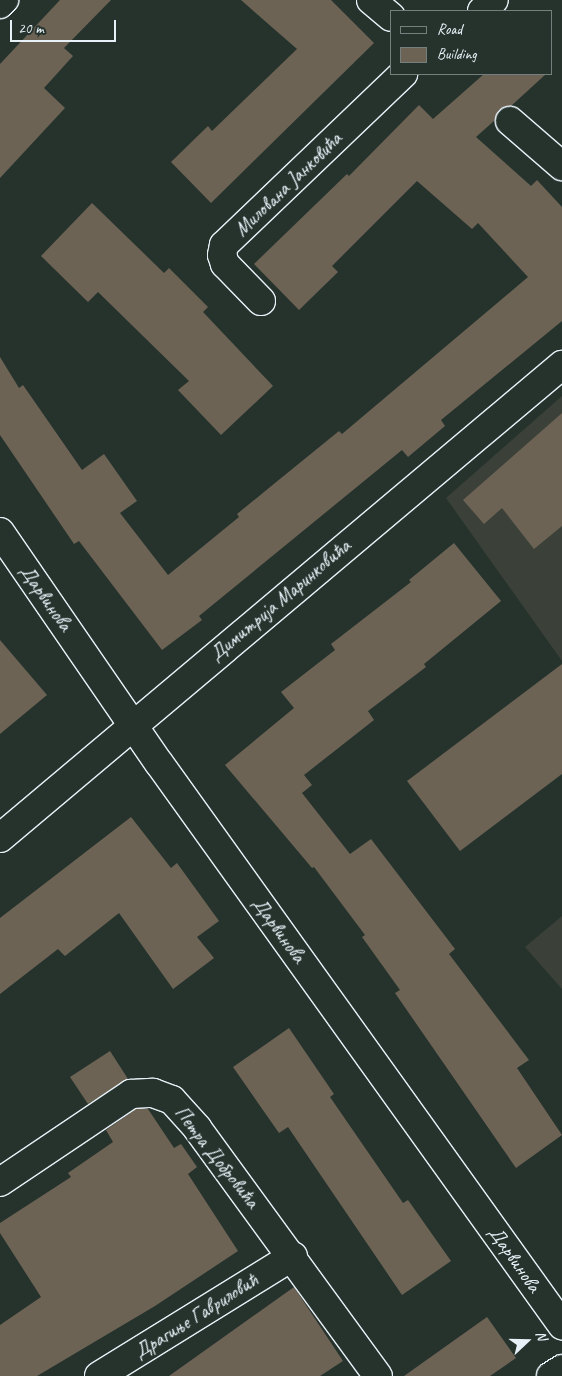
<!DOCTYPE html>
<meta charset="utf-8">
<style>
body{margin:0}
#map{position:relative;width:562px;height:1376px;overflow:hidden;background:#26332d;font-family:Caveat,sans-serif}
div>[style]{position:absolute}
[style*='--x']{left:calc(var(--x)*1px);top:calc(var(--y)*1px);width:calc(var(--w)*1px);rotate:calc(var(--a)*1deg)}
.built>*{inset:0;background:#3b4139}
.building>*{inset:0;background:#6c6355}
.roads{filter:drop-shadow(1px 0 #e8f1f8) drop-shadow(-1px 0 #e8f1f8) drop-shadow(0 1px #e8f1f8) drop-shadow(0 -1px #e8f1f8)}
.minor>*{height:28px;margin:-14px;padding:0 14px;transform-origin:14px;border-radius:14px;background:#26332d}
.tertiary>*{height:28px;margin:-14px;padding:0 14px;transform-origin:14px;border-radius:14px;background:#26332d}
span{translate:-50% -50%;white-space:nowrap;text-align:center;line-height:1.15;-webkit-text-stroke:4.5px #26332d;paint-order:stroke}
.street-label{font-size:20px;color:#e8f1f8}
.legend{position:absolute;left:390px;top:10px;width:162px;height:65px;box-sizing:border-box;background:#26332d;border:1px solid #747f7e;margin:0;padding:6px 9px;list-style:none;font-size:15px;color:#e8f1f8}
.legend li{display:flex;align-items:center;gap:10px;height:25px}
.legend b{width:25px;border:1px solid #747f7e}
.north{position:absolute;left:502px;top:1316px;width:50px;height:50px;-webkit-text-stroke:4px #26332d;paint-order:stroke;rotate:69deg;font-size:14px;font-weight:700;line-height:20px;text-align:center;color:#e8f1f8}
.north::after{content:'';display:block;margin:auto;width:18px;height:22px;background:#e8f1f8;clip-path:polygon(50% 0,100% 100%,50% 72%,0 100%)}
.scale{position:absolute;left:10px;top:20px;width:106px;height:22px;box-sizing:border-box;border:2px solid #e8f1f8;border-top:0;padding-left:6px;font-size:15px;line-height:18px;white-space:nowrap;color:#e8f1f8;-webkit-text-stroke:4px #26332d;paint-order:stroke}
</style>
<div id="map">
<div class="built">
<div style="clip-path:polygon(562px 396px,562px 661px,446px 498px)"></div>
<div style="clip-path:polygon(562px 916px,562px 989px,525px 947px)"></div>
</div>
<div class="building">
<div style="clip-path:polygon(60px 0,111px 0,64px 48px,73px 56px,44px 88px,65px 108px,0 178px,0 64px)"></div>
<div style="clip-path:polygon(241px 0,331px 0,374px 43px,211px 203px,171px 162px,208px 126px,212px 131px,297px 49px)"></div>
<div style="clip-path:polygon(484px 74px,546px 74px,511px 106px,499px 110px,495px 120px,476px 137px,531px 186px,537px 180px,562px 207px,562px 321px,441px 420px,445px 426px,408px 457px,402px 450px,199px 616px,202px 620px,162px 650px,79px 541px,74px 544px,0 435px,0 357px,19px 388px,23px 385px,82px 470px,104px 454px,137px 501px,120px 513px,168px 575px,239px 517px,237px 514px,275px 483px,339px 431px,342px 434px,528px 277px,478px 223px,472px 229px,417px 181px,332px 266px,338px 272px,299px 310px,254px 264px,347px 174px,349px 176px,419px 105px,433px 119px)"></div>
<div style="clip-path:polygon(92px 203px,164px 273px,169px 268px,208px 307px,203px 312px,273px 386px,221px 435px,178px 390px,189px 381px,98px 292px,88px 302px,41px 256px)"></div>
<div style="clip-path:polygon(562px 413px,562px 526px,534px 549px,502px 508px,484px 524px,463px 500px)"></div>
<div style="clip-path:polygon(454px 543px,501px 601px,424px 664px,426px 667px,368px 711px,374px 720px,304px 775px,312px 785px,302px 793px,350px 854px,371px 839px,455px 949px,449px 954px,529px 1060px,517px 1068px,562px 1135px,516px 1168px,395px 993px,400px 990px,362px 937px,365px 935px,314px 867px,312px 868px,225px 765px,294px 708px,281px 692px,335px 650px,331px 644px,411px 582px,409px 580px)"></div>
<div style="clip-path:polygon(0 640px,47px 695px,0 734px)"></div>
<div style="clip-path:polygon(562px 664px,562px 774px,460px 851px,407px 781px)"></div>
<div style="clip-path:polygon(131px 817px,171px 868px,177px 863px,219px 921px,197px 937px,214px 958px,173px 989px,119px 913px,65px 956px,58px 949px,0 994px,0 918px)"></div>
<div style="clip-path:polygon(289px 1028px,334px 1094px,330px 1097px,403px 1203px,408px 1200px,451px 1261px,402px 1295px,288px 1127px,279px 1133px,233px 1067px)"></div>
<div style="clip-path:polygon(110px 1051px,128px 1079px,88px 1104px,70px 1077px)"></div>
<div style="clip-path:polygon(136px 1109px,148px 1109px,174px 1148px,181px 1144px,197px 1167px,188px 1174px,238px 1251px,155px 1306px,37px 1376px,0 1376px,0 1325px,41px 1297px,0 1233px,0 1223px,71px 1177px,68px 1173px,113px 1142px,106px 1130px)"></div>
<div style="clip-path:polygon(294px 1287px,343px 1361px,320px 1376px,169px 1376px)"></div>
<div style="clip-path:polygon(487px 1317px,516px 1358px,490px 1376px,404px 1376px)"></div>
</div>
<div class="roads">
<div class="minor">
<div style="--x:371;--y:0;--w:26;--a:40"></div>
<div style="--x:0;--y:4;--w:6;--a:-45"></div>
<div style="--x:482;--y:11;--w:16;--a:-43"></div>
<div style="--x:510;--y:121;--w:69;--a:40.9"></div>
<div style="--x:261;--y:301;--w:52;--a:-134.2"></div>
<div style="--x:225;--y:264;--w:9;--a:-108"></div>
<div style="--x:222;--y:255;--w:10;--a:-79"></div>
<div style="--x:224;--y:245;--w:248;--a:-43.7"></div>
<div style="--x:0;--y:838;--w:735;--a:-40.09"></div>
<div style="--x:0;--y:1182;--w:158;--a:-33.9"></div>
<div style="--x:131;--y:1094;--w:22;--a:-3"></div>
<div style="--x:153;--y:1093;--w:20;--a:20"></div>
<div style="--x:172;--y:1100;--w:38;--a:48"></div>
<div style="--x:197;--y:1128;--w:307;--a:53.9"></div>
<div style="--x:99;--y:1376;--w:228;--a:-31.7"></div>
<div style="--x:551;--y:1376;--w:13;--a:-32"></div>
</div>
<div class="tertiary">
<div style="--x:0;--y:532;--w:280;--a:55.5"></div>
<div style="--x:159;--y:763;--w:692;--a:54.36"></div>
</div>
</div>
<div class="street-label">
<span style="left:288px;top:184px;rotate:-44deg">Милована Јанковића</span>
<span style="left:46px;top:598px;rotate:55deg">Дарвинова</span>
<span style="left:280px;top:600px;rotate:-40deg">Димитрија Маринковића</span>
<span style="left:279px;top:930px;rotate:54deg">Дарвинова</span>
<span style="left:217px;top:1157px;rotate:52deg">Петра Добровића</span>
<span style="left:515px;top:1259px;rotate:55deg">Дарвинова</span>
<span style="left:196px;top:1316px;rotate:-32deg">Драгиње Гавриловић</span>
</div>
<ul class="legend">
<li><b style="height:6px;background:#26332d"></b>Road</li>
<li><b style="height:14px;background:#6c6355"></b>Building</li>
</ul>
<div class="north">N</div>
<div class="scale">20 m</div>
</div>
